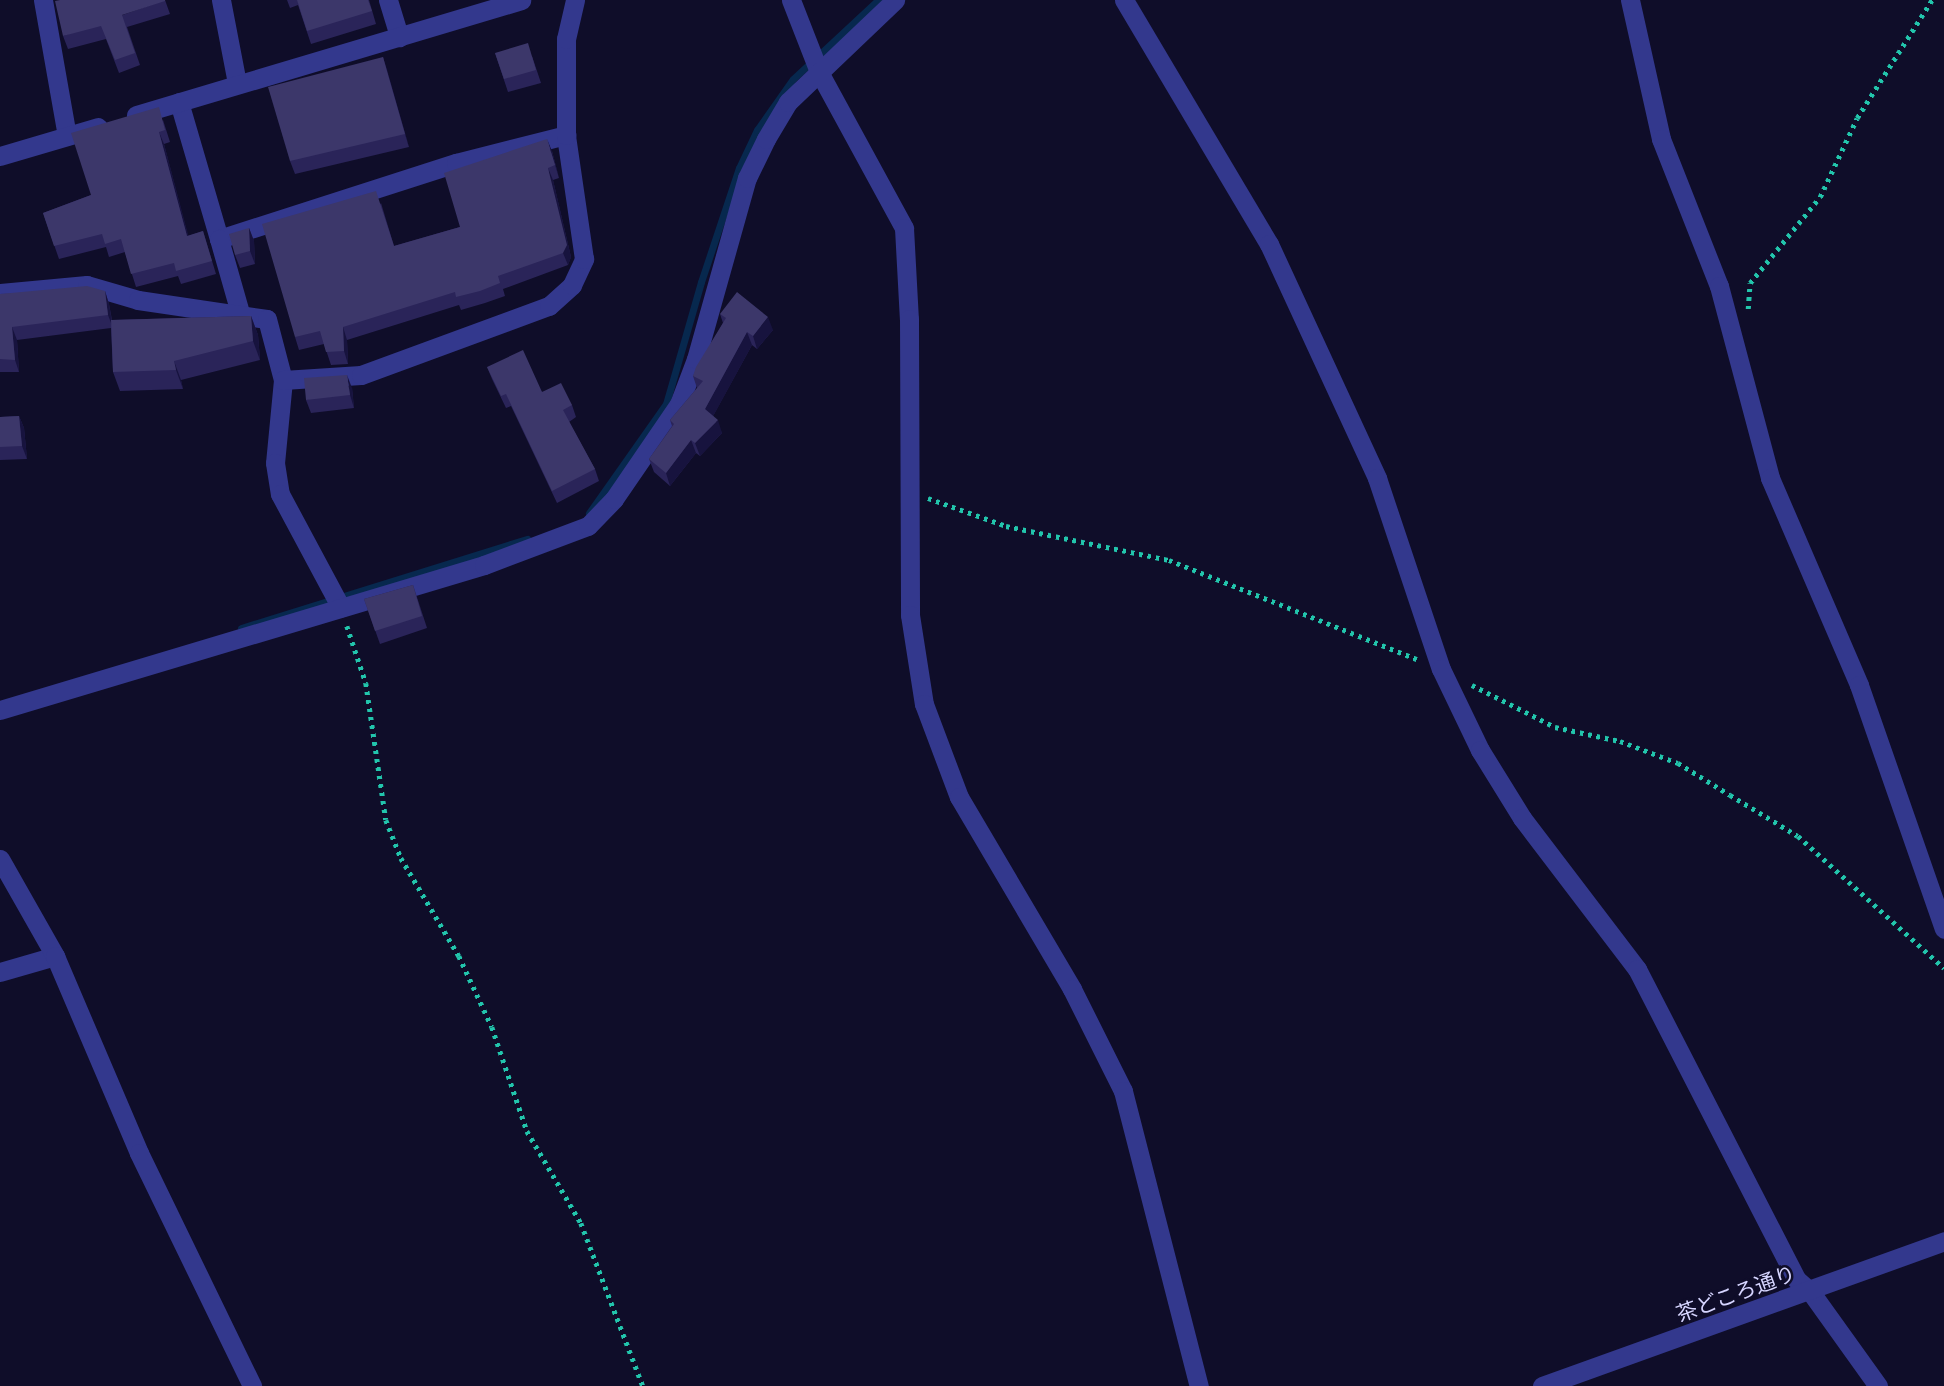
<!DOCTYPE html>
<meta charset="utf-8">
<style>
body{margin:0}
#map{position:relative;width:1944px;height:1386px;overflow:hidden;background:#0f0d29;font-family:"Archivo Narrow","Noto Sans JP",sans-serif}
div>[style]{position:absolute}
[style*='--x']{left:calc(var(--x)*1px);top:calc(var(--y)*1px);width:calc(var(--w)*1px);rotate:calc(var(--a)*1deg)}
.stream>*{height:7px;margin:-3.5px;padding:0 3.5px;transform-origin:3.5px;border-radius:3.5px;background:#07284e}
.path>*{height:4.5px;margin-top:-2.25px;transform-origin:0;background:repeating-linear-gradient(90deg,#22c5ac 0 3.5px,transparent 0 8.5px)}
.minor>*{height:19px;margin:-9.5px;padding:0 9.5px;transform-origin:9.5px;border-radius:9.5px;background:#33388d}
.tertiary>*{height:19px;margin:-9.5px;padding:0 9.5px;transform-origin:9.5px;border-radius:9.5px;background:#33388d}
.wall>*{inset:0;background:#2a2459}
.shaded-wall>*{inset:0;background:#17133e}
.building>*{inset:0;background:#3c376a}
span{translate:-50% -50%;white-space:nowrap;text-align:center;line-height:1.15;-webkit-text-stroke:5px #0f0d29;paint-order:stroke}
.street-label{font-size:21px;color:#d6d5ff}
</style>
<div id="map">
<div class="stream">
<div style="--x:589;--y:513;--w:133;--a:-54.8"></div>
<div style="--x:666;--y:404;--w:127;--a:-74"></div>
<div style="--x:701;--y:282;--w:120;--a:-71.6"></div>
<div style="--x:739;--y:168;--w:42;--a:-64.7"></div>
<div style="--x:757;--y:130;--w:62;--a:-54.8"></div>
<div style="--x:793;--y:79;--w:116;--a:-42.9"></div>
<div style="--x:241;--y:628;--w:300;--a:-17.3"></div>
</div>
<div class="path">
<div style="--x:1748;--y:309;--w:26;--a:-86"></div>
<div style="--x:1750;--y:283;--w:111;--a:-50.9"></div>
<div style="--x:1820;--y:197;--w:87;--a:-64.9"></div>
<div style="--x:1857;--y:118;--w:140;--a:-57.6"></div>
<div style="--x:928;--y:498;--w:83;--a:19.7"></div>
<div style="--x:1006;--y:526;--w:167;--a:11.8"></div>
<div style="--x:1169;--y:560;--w:267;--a:21.8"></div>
<div style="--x:347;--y:626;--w:60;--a:71.6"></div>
<div style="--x:366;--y:683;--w:138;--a:81.7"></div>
<div style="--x:386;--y:820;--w:41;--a:68.5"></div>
<div style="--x:401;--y:858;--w:114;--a:59.4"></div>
<div style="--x:459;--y:956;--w:78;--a:65.1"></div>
<div style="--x:492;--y:1027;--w:110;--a:71.4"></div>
<div style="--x:527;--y:1131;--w:107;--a:59.6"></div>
<div style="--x:581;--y:1223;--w:174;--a:69.2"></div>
<div style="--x:1472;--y:685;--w:93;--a:26.8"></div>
<div style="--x:1555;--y:727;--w:66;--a:12.2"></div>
<div style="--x:1620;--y:741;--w:62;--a:20.8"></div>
<div style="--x:1678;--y:763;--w:61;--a:31.6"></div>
<div style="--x:1730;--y:795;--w:79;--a:31.1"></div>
<div style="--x:1798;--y:836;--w:197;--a:42.1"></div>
</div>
<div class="minor">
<div style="--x:43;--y:0;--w:138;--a:80"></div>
<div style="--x:221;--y:0;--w:85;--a:79.1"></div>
<div style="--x:388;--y:0;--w:39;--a:73"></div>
<div style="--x:791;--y:0;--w:77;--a:68.7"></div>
<div style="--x:819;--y:72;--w:178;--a:61.4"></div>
<div style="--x:904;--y:228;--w:91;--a:86.9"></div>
<div style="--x:909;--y:319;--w:296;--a:89.8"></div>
<div style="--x:910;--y:615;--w:90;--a:81.1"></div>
<div style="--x:924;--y:704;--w:99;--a:69.4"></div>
<div style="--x:959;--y:797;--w:223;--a:59.5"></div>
<div style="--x:1072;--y:989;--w:114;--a:63.4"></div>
<div style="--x:1123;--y:1091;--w:305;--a:75.6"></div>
<div style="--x:1124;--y:0;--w:284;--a:59.3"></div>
<div style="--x:1269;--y:244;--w:258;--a:65.2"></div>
<div style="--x:1377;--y:478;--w:201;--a:71.5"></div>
<div style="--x:1441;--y:669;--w:90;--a:64.3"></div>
<div style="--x:1480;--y:750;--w:80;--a:58.3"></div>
<div style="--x:1522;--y:818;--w:190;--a:52.7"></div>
<div style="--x:1637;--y:969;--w:348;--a:62.8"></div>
<div style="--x:1796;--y:1279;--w:18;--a:41"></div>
<div style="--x:1810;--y:1291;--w:117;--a:54.4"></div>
<div style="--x:1630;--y:0;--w:142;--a:77.4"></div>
<div style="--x:1661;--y:139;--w:158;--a:68.5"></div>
<div style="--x:1719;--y:286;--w:199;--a:75.1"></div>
<div style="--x:1770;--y:478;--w:225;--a:66.7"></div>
<div style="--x:1859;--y:685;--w:258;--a:70.8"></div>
<div style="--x:179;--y:102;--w:143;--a:73.7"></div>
<div style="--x:219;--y:239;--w:249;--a:-17.8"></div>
<div style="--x:456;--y:163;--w:114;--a:-14.3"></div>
<div style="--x:136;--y:115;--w:402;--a:-16.6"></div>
<div style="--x:0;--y:156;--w:102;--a:-16.5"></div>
<div style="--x:219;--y:239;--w:80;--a:74.1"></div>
<div style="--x:0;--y:293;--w:87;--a:-5.3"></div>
<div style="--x:87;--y:285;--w:53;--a:16.4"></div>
<div style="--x:138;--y:300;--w:130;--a:8.4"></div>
<div style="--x:267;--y:319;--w:63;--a:75.3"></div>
<div style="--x:283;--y:380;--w:83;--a:95.5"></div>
<div style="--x:275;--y:463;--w:31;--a:81"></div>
<div style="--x:280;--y:494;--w:129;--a:61.8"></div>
<div style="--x:283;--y:380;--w:78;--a:-3.7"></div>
<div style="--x:361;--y:375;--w:200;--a:-20.2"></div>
<div style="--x:549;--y:306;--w:31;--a:-42"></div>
<div style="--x:572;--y:285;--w:29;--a:-65"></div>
<div style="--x:584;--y:259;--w:125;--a:-98.3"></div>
<div style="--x:566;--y:135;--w:96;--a:-90"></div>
<div style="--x:566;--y:39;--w:40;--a:-77"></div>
<div style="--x:0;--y:710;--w:505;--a:-16.68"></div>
<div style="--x:484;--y:565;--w:111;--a:-20.6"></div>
<div style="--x:588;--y:526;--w:37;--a:-46"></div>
<div style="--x:614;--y:499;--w:115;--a:-55.6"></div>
<div style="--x:679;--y:404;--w:48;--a:-69.3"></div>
<div style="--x:696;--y:359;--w:188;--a:-74.3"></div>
<div style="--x:747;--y:178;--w:43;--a:-64"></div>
<div style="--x:766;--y:139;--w:43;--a:-59.3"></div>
<div style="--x:788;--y:102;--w:148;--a:-43.6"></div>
<div style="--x:0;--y:972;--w:57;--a:-16.2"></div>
</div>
<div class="tertiary">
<div style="--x:0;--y:859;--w:112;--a:60.4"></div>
<div style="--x:55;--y:956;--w:214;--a:66.9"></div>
<div style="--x:139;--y:1153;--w:259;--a:64.1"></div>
<div style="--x:1542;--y:1386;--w:427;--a:-19.8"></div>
</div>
<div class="wall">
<div style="clip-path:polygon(165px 0,170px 14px,127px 27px,140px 65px,119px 73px,106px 39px,68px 49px,63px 36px)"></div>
<div style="clip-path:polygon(287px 0,369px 0,376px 24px,311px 44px,298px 5px,290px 8px)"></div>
<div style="clip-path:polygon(495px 53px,532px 56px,541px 83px,508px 92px)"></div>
<div style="clip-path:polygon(383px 57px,409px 147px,295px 174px,290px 161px)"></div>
<div style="clip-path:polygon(163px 120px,170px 142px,164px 144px,188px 236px,203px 231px,216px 274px,181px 284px,178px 276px,136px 287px,125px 252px,109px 257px,106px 247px,59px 259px,43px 213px,91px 195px)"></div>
<div style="clip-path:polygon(552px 151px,559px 178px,553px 180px,571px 257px,568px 265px,503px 289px,505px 296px,485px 303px,461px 310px,459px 305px,347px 340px,348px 364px,331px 365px,324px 344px,299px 350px,295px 337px,381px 203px,394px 246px,460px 227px)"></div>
<div style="clip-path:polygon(249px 228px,254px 241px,255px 264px,240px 268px,235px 255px)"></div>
<div style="clip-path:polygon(105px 291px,109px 304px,112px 320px,251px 316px,258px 335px,260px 360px,181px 380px,183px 389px,120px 391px,113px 372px,111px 328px,17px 340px,19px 372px,0 372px,0 294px)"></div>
<div style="clip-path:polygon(720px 314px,773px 330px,757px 349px,752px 345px,713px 416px,722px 433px,700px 456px,696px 453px,670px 486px,654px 472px,649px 459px,672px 426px,670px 420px,697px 388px,693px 376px,723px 323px)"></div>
<div style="clip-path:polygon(487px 367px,572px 405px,576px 417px,569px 422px,595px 469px,599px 481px,557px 503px,511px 406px,506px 408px,492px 379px)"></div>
<div style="clip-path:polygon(352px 388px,354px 408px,311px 413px,306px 400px)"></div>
<div style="clip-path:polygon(19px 416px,24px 428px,27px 459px,0 460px,0 417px)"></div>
<div style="clip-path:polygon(413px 585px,427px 628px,380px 644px,364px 599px)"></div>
</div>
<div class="shaded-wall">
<div style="clip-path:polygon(383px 57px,387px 69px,409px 147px,405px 134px)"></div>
<div style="clip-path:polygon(159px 132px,164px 144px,192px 249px,187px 236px)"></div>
<div style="clip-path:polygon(547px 139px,552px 151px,559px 178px)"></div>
<div style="clip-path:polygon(548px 168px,553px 180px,571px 257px,568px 265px,563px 253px)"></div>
<div style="clip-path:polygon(249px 228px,254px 241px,255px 264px,250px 251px)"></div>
<div style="clip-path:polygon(105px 291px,109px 304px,113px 328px,108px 315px)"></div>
<div style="clip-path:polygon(251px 316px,258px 335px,260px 360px,253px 341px)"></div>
<div style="clip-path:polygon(768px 317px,773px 330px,757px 349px,753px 336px)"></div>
<div style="clip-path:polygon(12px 327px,17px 340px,19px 372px,15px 360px)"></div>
<div style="clip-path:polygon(343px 327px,347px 340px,348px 364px,344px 351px)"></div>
<div style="clip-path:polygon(747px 332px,752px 345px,710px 422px,705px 409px)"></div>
<div style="clip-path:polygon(174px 361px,181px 380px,183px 389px,176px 370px)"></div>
<div style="clip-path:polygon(347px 375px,352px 388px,354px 408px,350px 395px)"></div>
<div style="clip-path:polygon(19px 416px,24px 428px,27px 459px,22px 446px)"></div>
<div style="clip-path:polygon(718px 420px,722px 433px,700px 456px,695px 443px)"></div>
<div style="clip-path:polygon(691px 440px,696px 453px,670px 486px,666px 473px)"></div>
</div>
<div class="building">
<div style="clip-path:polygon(60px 0,165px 0,165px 1px,122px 15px,135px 53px,115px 60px,101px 26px,63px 36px,55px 1px)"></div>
<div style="clip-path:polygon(297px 0,368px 0,372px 11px,307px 31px)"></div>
<div style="clip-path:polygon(528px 43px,536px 70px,504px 79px,495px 53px)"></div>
<div style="clip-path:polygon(383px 57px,405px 134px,290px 161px,268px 87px)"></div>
<div style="clip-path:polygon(159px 107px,165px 130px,159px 132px,187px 236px,203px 231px,212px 261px,176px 271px,174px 263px,131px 274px,121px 239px,105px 244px,102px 234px,54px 246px,43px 213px,91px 195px,71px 133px)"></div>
<div style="clip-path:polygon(547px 139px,555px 165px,548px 168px,567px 245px,563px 253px,498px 276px,500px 283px,480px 291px,456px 297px,455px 292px,343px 327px,344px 351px,326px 352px,320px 331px,295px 337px,262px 224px,376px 191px,394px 246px,460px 227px,444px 173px)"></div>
<div style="clip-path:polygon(249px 228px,250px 251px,235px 255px,229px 234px)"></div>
<div style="clip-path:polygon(87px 286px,105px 291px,108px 315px,12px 327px,15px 360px,0 359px,0 294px)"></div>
<div style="clip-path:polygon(737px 292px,768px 317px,753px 336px,747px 332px,705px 409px,718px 420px,695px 443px,691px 440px,666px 473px,649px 459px,674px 424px,670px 420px,703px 381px,693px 376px,696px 367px,726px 318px,720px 314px)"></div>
<div style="clip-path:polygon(251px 316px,253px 341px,174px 361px,176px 370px,113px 372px,111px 320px)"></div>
<div style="clip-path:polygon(523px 350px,542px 392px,561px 383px,572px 405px,563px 410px,595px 469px,552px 491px,506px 394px,501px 396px,487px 367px)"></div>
<div style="clip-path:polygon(347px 375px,350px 395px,306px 400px,304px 378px)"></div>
<div style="clip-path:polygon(19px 416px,22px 446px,0 447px,0 417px)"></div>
<div style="clip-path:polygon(413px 585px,422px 616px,375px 631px,364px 599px)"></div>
</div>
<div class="street-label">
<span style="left:1736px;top:1294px;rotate:-20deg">茶どころ通り</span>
</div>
</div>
